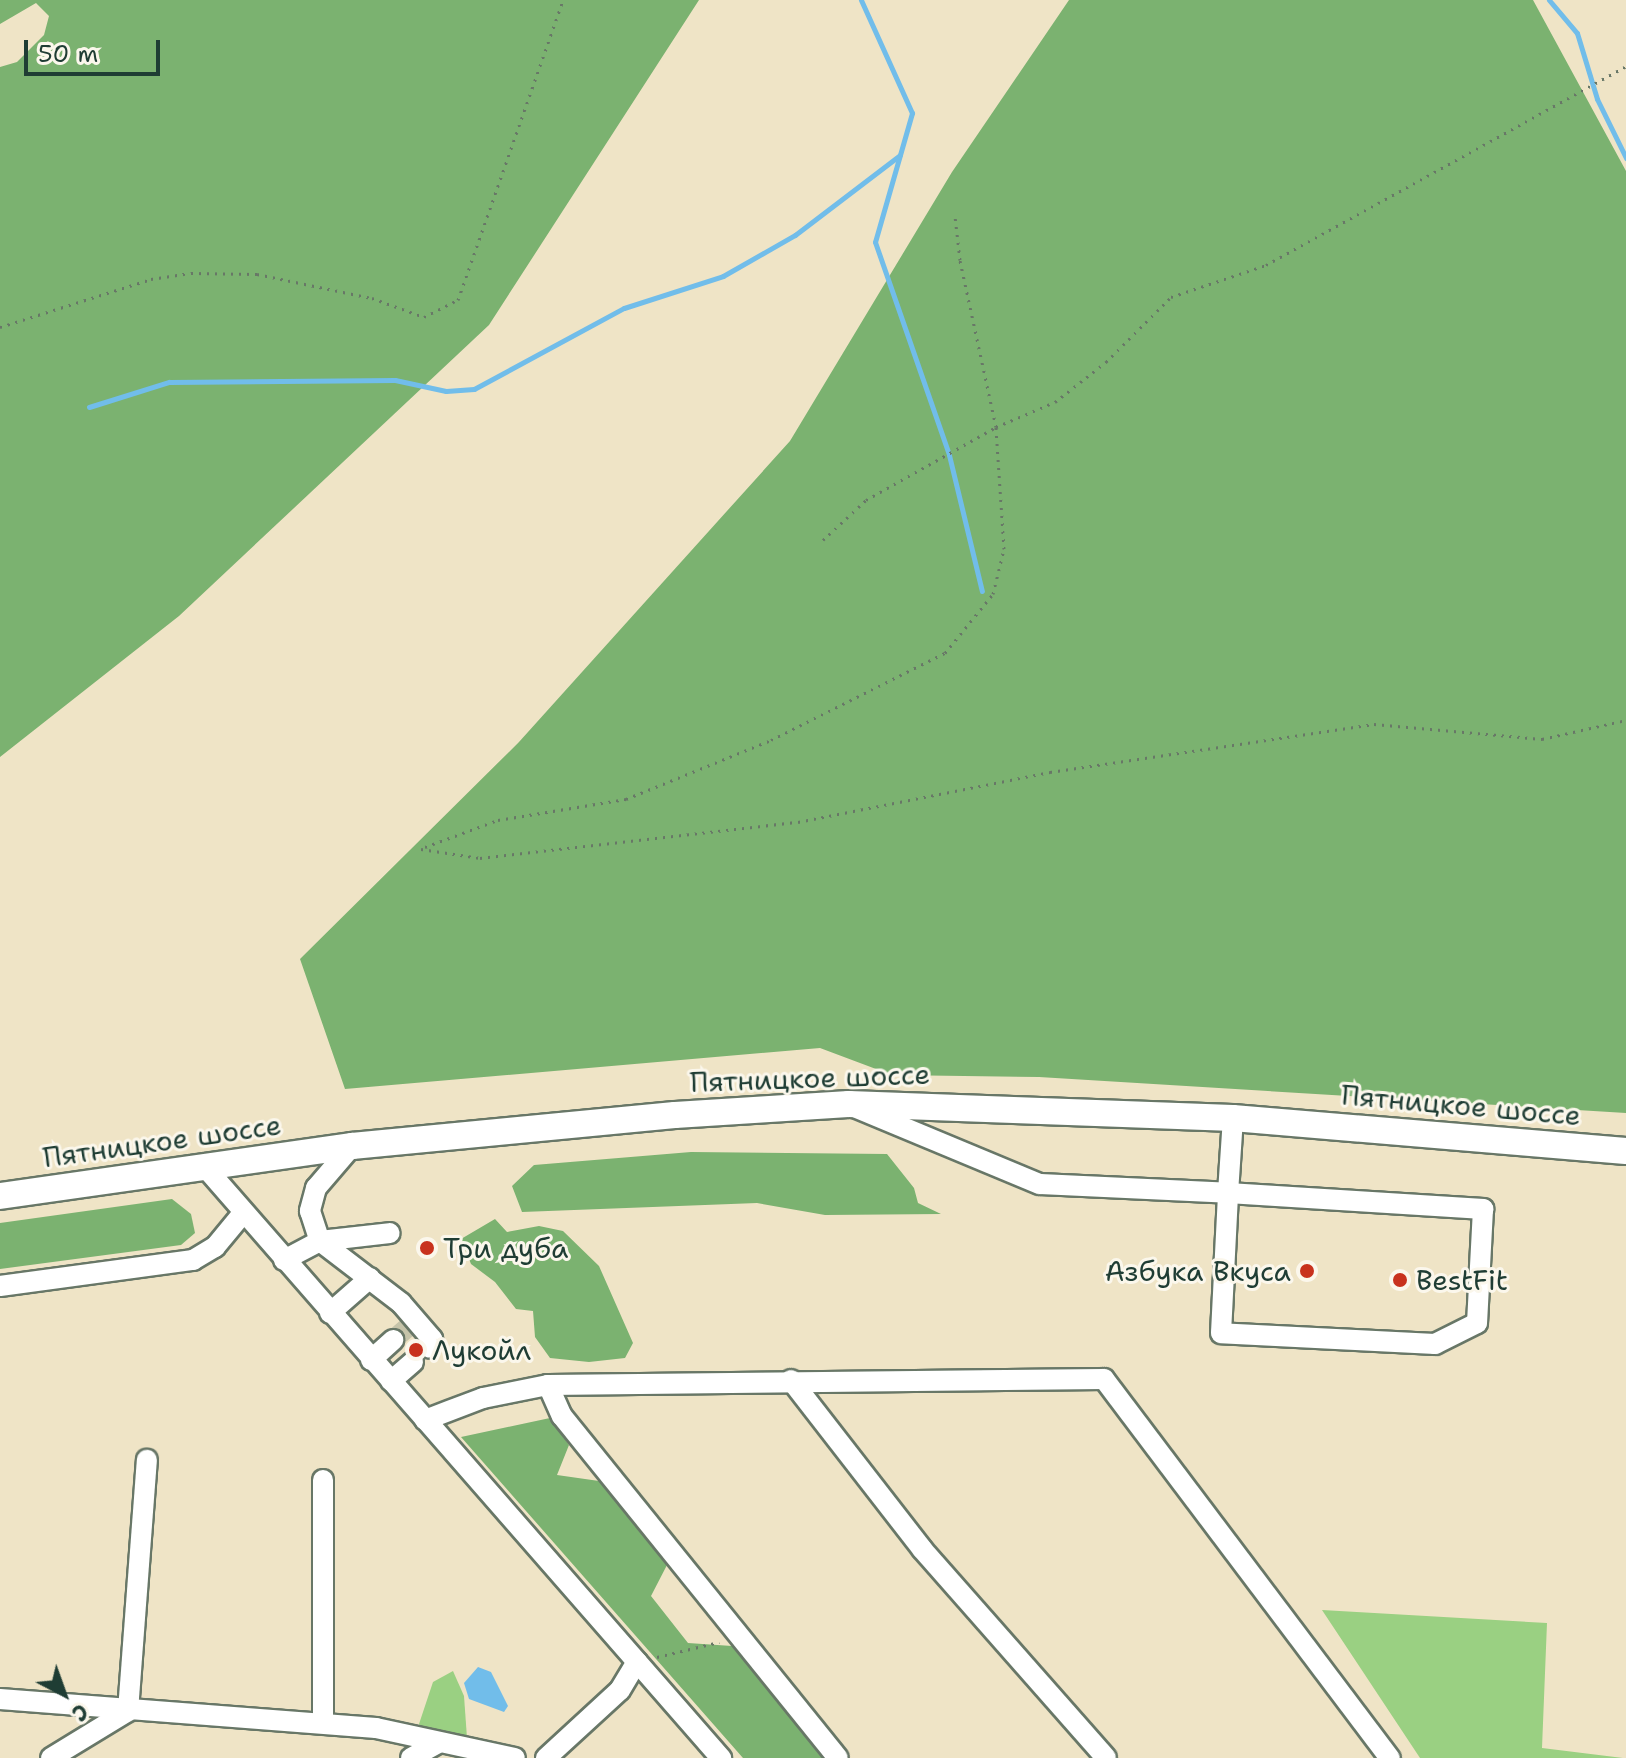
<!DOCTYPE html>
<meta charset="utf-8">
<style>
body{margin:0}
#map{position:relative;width:1626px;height:1758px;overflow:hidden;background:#efe4c6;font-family:"Shantell Sans",sans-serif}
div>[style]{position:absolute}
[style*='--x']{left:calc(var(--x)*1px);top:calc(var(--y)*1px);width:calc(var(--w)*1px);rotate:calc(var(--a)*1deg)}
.green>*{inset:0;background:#9ad082}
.forest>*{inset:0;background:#7bb270}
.water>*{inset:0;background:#71bdea}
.stream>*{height:5px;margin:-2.5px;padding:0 2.5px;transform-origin:2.5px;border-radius:2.5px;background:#71bdea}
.minor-tunnel>*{height:20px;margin-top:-10px;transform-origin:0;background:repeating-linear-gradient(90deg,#c5c3a9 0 20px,transparent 0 30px)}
.path>*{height:3px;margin-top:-1.5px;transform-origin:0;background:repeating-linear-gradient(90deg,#687767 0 2px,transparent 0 8px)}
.roads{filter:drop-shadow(2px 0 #687767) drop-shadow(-2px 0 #687767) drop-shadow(0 2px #687767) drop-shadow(0 -2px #687767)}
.minor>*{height:20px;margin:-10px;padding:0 10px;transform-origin:10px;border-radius:10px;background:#fff}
.major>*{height:26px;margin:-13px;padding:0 13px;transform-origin:13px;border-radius:13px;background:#fff}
.dots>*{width:22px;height:22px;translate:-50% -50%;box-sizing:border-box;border:4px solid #fbf7ec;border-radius:50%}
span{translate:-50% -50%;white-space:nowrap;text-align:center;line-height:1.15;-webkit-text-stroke:6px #fbf7ec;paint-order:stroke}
.street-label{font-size:28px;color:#1f3d34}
.poi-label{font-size:28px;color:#1f3d34}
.left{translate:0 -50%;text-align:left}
.right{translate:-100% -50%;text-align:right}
.north{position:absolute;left:24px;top:1654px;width:80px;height:80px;-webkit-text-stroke:6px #fbf7ec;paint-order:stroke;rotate:139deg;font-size:22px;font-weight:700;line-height:32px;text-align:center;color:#1f3d34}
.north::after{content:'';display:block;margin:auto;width:28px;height:36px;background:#1f3d34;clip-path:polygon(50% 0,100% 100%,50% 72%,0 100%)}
.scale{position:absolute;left:24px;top:40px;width:136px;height:36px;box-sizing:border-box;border:4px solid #1f3d34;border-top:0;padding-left:10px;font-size:24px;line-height:28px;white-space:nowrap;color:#1f3d34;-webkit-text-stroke:6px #fbf7ec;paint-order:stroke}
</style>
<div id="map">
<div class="green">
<div style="clip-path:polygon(1322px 1610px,1547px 1623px,1542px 1748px,1623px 1758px,1420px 1758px)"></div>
<div style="clip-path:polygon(453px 1671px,464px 1696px,467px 1738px,422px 1730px,419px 1724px,433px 1682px)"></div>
</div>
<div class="forest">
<div style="clip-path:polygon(0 0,699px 0,489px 325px,179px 616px,0 757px,0 67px,17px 62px,44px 35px,49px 16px,36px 3px,0 24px)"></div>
<div style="clip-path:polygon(1069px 0,1533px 0,1626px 171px,1626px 1113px,1039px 1077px,892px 1075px,820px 1048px,345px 1089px,300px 959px,519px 742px,790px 441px,952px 172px)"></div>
<div style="clip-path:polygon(691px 1152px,887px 1154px,914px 1188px,918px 1203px,941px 1214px,825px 1215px,757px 1203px,522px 1212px,512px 1186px,534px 1165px)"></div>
<div style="clip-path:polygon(172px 1199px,191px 1214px,195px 1233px,181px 1245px,0 1269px,0 1223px)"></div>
<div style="clip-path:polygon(495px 1219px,507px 1232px,539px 1226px,563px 1231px,599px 1266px,633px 1343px,625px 1358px,589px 1362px,550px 1358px,535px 1337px,533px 1311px,516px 1309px,495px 1282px,471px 1264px,461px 1239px)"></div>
<div style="clip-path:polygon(550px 1418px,569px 1445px,557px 1475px,599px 1481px,667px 1565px,651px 1596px,688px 1643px,732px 1646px,823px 1758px,743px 1758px,461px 1437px)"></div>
</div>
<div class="water">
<div style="clip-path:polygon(478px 1667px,491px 1672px,508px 1706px,504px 1712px,469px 1699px,464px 1683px)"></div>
</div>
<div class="stream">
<div style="--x:861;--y:0;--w:124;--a:65.7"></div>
<div style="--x:912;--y:113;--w:134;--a:106"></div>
<div style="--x:875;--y:242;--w:225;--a:70.8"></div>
<div style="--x:949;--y:455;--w:140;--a:76.4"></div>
<div style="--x:1549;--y:0;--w:43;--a:49.7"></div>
<div style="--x:1577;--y:33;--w:69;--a:73.1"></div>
<div style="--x:1597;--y:99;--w:66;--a:63.8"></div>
<div style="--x:89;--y:407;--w:84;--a:-17.4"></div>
<div style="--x:169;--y:382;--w:226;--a:-0.5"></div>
<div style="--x:395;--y:380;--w:52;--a:12.2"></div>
<div style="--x:446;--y:391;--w:28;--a:-4"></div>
<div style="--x:474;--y:389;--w:170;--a:-28.4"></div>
<div style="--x:624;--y:308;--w:104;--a:-17.9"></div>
<div style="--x:723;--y:276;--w:83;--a:-29.7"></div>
<div style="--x:795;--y:235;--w:132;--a:-37.3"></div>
</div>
<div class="minor-tunnel">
<div style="--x:393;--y:1340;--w:21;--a:-41"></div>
</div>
<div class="path">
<div style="--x:0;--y:327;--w:158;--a:-17.6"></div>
<div style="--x:151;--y:279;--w:40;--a:-8.5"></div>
<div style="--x:191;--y:273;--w:66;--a:0.9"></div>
<div style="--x:257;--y:274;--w:117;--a:11.8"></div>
<div style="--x:372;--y:298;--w:55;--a:20.1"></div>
<div style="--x:424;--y:317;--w:38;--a:-27"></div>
<div style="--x:458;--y:300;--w:318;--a:-70.7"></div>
<div style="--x:823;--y:540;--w:59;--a:-42.9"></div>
<div style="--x:866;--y:500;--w:149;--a:-29.3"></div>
<div style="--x:996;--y:427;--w:64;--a:-23"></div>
<div style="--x:1055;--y:402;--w:65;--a:-38.1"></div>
<div style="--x:1106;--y:362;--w:92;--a:-45"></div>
<div style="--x:1171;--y:297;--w:100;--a:-18.6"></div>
<div style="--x:1266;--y:265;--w:411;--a:-28.9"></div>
<div style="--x:425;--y:847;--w:78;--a:-20.3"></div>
<div style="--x:498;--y:820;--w:130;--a:-9.3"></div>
<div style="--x:626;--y:799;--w:157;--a:-22.1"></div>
<div style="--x:771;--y:740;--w:195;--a:-26.6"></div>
<div style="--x:945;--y:653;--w:76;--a:-50.9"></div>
<div style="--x:993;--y:594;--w:46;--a:-76.3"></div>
<div style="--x:1004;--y:549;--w:122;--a:-93.8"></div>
<div style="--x:996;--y:427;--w:171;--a:-102.2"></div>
<div style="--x:960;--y:260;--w:44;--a:-96.5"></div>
<div style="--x:421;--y:849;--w:60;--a:8.7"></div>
<div style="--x:480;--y:858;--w:320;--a:-6.5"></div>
<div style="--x:798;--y:822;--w:257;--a:-11.2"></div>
<div style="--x:1050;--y:772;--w:328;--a:-8.4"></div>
<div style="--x:1374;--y:724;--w:169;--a:5.1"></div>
<div style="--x:1542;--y:739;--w:86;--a:-12.7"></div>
<div style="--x:657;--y:1657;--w:64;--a:-13.6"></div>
</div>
<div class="roads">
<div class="minor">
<div style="--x:857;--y:1108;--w:198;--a:22.6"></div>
<div style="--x:1040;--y:1184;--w:188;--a:2.7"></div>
<div style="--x:1228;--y:1193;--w:256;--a:3.6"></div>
<div style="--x:1483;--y:1209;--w:114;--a:93"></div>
<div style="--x:1477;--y:1323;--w:47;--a:153.4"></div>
<div style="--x:1435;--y:1344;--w:214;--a:-177.1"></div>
<div style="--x:1221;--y:1333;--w:140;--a:-87.1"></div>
<div style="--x:1228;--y:1193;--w:75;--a:-86.2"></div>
<div style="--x:352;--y:1146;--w:55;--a:130.6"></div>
<div style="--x:316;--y:1188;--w:24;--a:105"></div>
<div style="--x:310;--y:1211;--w:32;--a:72"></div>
<div style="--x:320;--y:1241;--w:102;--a:37.4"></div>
<div style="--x:401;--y:1303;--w:48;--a:49.3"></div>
<div style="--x:432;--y:1339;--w:9;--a:108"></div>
<div style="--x:205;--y:1167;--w:785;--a:48.88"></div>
<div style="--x:284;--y:1260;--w:41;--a:-27.8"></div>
<div style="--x:320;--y:1241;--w:70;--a:-6.5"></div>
<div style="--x:0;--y:1286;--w:195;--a:-7.7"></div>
<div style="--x:193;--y:1260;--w:26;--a:-31"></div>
<div style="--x:215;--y:1247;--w:44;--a:-50.5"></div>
<div style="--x:330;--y:1313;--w:53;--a:-41.2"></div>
<div style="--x:371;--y:1360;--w:30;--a:-42"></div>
<div style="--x:791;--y:1380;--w:214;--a:52.2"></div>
<div style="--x:922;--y:1549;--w:278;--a:48.6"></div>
<div style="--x:391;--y:1381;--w:29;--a:-41"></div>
<div style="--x:548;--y:1385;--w:34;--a:66"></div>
<div style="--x:562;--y:1416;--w:439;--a:51.1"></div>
<div style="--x:425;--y:1420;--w:62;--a:-20.8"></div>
<div style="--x:483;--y:1398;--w:66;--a:-11.3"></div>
<div style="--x:548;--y:1385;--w:556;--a:-0.62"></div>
<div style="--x:1104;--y:1379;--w:475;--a:53"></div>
<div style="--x:323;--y:1480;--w:242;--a:90"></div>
<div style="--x:0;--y:1699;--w:377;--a:4.4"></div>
<div style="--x:376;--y:1728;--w:142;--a:12.2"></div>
<div style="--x:51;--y:1758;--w:90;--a:-31.4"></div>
<div style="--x:128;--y:1711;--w:252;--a:-85.7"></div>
<div style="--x:411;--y:1758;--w:31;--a:-29"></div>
<div style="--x:546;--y:1758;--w:100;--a:-42.6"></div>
<div style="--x:620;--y:1690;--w:33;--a:-59"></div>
</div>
<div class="major">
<div style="--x:0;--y:1196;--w:356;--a:-8.1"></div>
<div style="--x:352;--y:1146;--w:324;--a:-5.5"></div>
<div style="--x:675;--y:1115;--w:174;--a:-3.6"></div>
<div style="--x:849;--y:1104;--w:384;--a:2.1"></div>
<div style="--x:1233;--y:1118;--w:394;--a:4.8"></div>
</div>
</div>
<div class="dots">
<div style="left:427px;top:1248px;background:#c8321e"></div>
<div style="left:1307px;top:1271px;background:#c8321e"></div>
<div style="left:1400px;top:1280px;background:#c8321e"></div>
<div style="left:416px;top:1350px;background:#c8321e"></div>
</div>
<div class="street-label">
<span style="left:810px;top:1078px;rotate:-2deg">Пятницкое шоссе</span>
<span style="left:1461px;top:1105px;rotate:5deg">Пятницкое шоссе</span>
<span style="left:162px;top:1141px;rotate:-8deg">Пятницкое шоссе</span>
</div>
<div class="poi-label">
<span class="left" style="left:443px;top:1248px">Три дуба</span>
<span class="right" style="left:1291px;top:1271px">Азбука Вкуса</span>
<span class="left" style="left:1416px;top:1280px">BestFit</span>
<span class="left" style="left:432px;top:1350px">Лукойл</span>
</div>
<div class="north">С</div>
<div class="scale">50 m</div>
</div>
